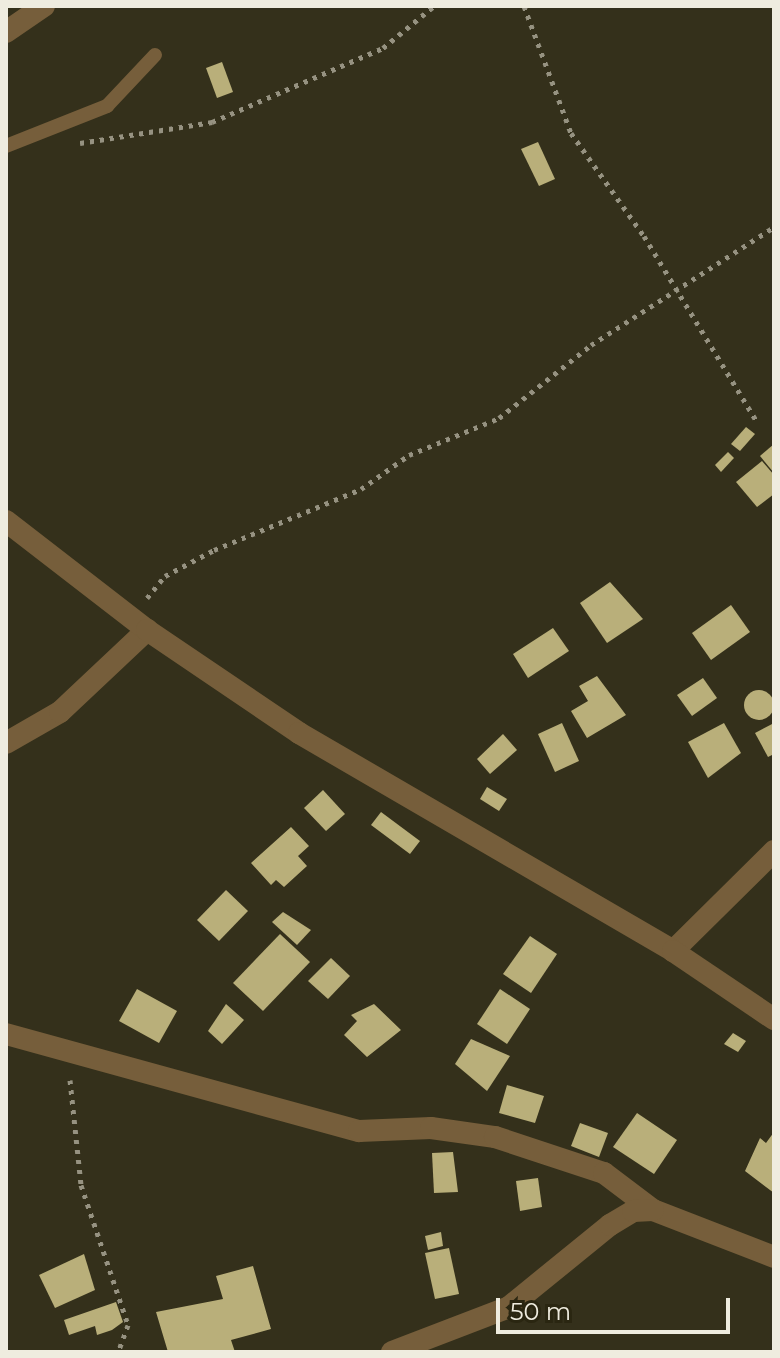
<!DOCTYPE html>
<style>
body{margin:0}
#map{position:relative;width:780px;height:1358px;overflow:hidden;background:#34301b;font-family:Montserrat,sans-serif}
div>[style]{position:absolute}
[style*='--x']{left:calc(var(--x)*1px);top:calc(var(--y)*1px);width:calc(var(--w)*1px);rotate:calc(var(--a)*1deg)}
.building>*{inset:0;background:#b9af7a}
.round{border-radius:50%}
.path>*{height:5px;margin-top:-2.5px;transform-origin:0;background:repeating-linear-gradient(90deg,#969281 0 4px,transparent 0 10px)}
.service>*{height:14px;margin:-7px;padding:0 7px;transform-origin:7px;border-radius:7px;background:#765e3b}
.minor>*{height:22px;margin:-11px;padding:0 11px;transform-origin:11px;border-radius:11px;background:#765e3b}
.tertiary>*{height:22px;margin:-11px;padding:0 11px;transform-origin:11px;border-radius:11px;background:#765e3b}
span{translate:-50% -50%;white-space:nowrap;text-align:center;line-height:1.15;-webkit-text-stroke:8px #2a2611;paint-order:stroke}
.frame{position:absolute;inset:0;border:8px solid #efecdf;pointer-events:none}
.scale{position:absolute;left:496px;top:1298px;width:234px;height:36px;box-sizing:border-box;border:4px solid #efecdf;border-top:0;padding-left:10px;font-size:24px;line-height:28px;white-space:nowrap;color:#efecdf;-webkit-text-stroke:6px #2a2611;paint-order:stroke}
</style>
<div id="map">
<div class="building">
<div style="clip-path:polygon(222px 62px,233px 92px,217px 98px,206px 68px)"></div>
<div style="clip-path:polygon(538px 142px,555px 179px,539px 186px,521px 149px)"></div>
<div style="clip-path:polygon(746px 427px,755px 434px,740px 451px,731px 444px)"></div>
<div style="clip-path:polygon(774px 444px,774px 473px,760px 456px)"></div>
<div style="clip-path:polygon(728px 452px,734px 458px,721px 472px,715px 465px)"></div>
<div style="clip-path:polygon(762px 461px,774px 475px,774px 494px,757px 507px,736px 482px)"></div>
<div style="clip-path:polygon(610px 582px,643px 619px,607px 643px,580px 603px)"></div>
<div style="clip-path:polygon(731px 605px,750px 632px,711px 660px,692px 633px)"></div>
<div style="clip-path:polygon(553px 628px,569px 651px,528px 678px,513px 654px)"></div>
<div style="clip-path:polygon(597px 676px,626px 715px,587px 738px,571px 711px,588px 701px,579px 686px)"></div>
<div style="clip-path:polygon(703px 678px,717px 698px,692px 716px,677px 695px)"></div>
<div class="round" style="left:744px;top:690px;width:30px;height:30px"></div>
<div style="clip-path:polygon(562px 723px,579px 761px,555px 772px,538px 734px)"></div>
<div style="clip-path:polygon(724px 723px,741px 753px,708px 778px,688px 742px)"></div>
<div style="clip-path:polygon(774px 723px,774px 754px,768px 757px,755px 733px)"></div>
<div style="clip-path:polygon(503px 734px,517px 750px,490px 774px,477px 759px)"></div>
<div style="clip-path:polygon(487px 787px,507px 799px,499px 811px,480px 799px)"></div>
<div style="clip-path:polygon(323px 790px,345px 814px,326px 831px,304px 808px)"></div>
<div style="clip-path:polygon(381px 812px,420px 841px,410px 854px,371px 825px)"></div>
<div style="clip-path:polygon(291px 827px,309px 846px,298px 856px,307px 866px,284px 887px,276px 880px,271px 885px,251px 863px)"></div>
<div style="clip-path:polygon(226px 890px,248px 911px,219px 941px,197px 920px)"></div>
<div style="clip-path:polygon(283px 912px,311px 930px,297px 945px,272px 922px)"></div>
<div style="clip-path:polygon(280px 934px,310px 962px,263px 1011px,233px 983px)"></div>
<div style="clip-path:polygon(530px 936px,557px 954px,531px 993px,503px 974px)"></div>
<div style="clip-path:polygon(331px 958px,350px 976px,328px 999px,308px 981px)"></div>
<div style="clip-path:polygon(137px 989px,177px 1011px,159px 1043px,119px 1021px)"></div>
<div style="clip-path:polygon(500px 989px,530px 1009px,507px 1044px,477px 1024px)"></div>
<div style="clip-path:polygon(226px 1004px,244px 1020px,222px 1044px,208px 1031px)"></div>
<div style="clip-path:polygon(374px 1004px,401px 1030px,367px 1057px,344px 1035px,357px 1021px,351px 1015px)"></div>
<div style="clip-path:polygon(733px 1033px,746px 1041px,738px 1052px,724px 1044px)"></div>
<div style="clip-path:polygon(471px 1039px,510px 1056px,487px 1091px,455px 1064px)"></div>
<div style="clip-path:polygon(507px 1085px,544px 1096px,535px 1123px,499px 1113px)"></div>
<div style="clip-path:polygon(637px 1113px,677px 1140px,654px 1174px,613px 1147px)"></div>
<div style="clip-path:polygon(580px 1123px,608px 1133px,599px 1157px,571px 1146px)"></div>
<div style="clip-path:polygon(774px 1132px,774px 1193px,745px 1171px,760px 1138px,766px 1143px)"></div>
<div style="clip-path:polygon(453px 1152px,458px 1192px,434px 1193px,432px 1153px)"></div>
<div style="clip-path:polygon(538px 1178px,542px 1207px,520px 1211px,516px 1181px)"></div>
<div style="clip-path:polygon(441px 1232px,443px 1246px,428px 1250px,425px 1236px)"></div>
<div style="clip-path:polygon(449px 1248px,459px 1294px,435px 1299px,425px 1253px)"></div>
<div style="clip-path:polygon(84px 1254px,95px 1290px,55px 1308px,39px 1275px)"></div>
<div style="clip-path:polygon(253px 1266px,271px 1329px,231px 1340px,235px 1352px,168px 1352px,156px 1312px,223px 1299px,216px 1276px)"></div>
<div style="clip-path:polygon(116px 1302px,123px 1322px,112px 1330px,97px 1335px,95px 1326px,69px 1335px,64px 1320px)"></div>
</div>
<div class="path">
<div style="--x:524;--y:6;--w:135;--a:69.7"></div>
<div style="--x:571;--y:133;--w:126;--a:54.7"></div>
<div style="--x:644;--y:236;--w:218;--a:58.7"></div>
<div style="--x:80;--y:143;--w:134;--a:-9"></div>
<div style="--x:212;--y:122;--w:186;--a:-23.4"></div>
<div style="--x:383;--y:48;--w:66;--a:-39.5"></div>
<div style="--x:147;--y:598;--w:28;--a:-51"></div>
<div style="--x:165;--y:576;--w:55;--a:-28"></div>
<div style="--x:214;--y:550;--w:159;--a:-22.5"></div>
<div style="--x:361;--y:489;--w:59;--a:-35.3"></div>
<div style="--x:409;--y:455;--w:97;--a:-22.3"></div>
<div style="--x:499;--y:418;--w:117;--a:-38.4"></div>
<div style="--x:591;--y:345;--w:218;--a:-32.8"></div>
<div style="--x:70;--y:1080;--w:106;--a:84"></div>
<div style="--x:81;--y:1185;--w:148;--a:71.4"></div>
<div style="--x:128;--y:1325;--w:29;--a:110"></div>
</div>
<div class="service">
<div style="--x:6;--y:146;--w:109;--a:-21.6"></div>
<div style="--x:107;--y:106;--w:70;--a:-46.7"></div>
</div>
<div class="minor">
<div style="--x:6;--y:32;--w:46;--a:-34.4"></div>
<div style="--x:6;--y:743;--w:62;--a:-29.9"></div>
<div style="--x:60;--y:712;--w:120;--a:-43.3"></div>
<div style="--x:673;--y:951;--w:142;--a:-44.7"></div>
<div style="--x:6;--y:1034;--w:366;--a:15.4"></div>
<div style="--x:359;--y:1131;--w:72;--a:-2.4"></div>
<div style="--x:431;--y:1128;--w:65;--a:8"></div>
<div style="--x:495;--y:1137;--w:115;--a:18.3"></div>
<div style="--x:604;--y:1173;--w:61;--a:37.1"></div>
<div style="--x:653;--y:1210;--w:130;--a:21.2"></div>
<div style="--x:392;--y:1352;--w:125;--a:-21"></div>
<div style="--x:509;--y:1307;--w:130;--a:-39.1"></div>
<div style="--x:610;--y:1225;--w:27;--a:-31"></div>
<div style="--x:633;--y:1211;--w:20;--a:-3"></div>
</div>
<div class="tertiary">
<div style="--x:6;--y:521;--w:178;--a:37.7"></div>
<div style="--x:147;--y:630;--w:184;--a:34.1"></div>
<div style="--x:299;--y:733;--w:433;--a:30.2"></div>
<div style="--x:673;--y:951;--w:122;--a:34"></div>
</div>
<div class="frame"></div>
<div class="scale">50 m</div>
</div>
